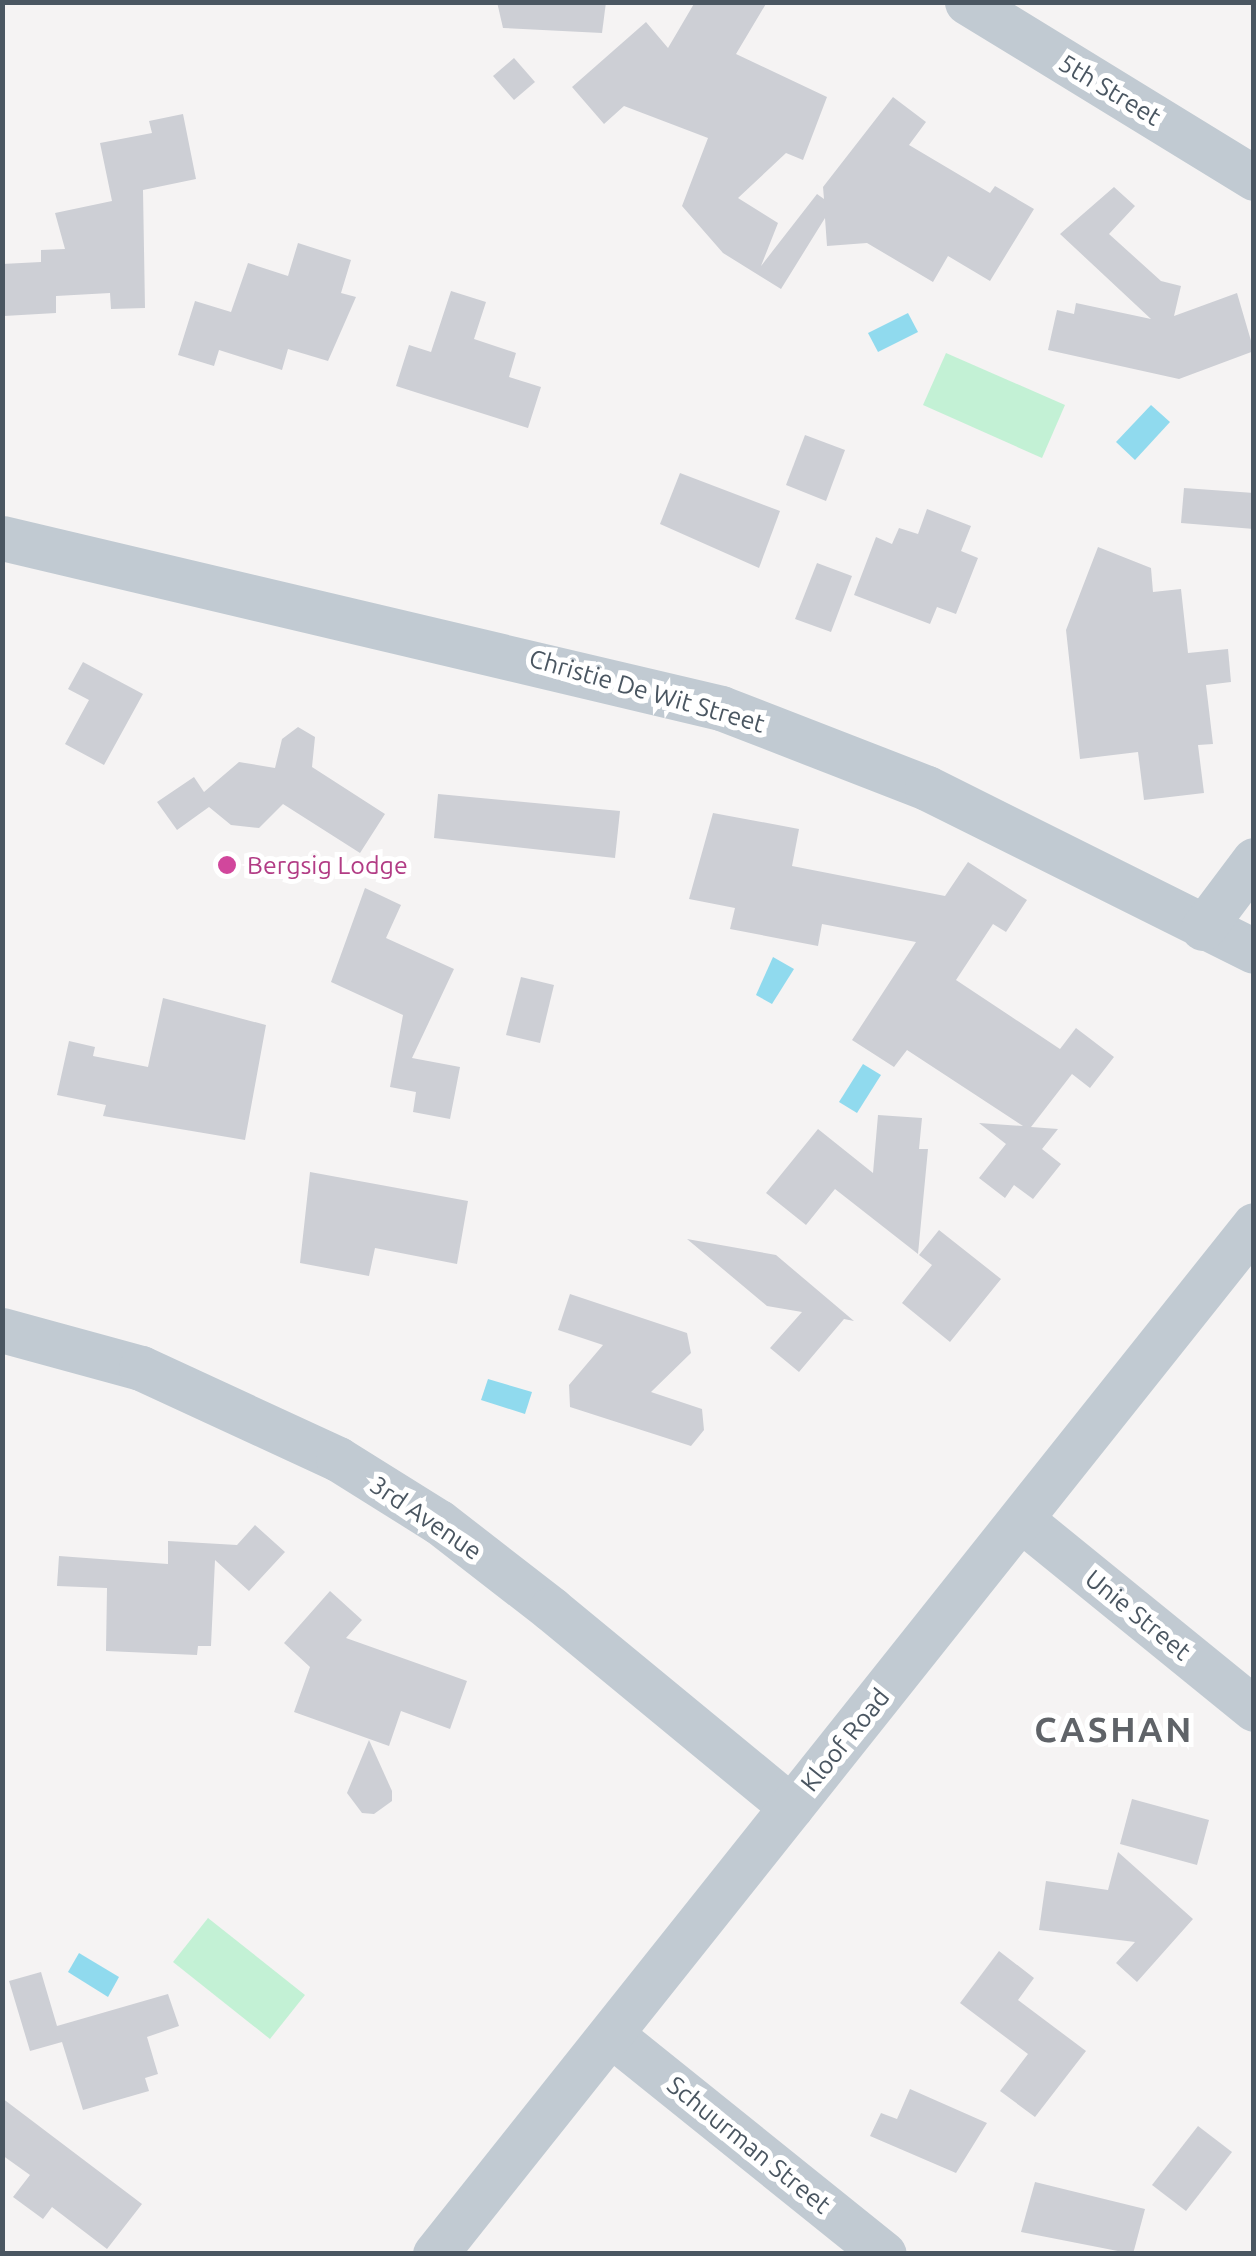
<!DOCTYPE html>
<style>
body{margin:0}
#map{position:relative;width:1256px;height:2256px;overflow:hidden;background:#f5f3f3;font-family:Ubuntu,sans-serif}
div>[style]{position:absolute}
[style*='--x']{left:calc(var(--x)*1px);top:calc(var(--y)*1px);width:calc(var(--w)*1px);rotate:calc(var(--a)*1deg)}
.green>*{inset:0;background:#c3f1d5}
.water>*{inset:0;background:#90daee}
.building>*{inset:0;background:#cdcfd5}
.minor>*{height:45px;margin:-22.5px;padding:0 22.5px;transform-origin:22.5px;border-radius:22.5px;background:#c1cad2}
.dots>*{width:28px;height:28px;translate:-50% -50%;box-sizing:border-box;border:5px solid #fff;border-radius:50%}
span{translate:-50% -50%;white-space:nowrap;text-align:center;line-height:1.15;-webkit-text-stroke:10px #fff;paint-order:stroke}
.street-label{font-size:25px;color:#4a5661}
.hotel-label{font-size:25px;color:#b23c85}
.left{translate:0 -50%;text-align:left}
.district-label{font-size:35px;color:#5f6368;font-weight:700;letter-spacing:2.5px}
.frame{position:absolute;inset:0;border:5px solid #4a5661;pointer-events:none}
</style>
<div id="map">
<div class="green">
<div style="clip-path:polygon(946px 353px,1065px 405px,1042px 458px,923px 405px)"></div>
<div style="clip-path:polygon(208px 1918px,305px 1995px,270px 2039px,173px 1962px)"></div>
</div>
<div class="water">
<div style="clip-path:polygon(908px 313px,918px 332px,878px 352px,868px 333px)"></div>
<div style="clip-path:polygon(1151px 405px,1170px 422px,1135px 460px,1116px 442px)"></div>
<div style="clip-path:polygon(773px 957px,794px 969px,772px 1004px,756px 995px)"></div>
<div style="clip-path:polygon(863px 1064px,881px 1075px,857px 1113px,839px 1102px)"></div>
<div style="clip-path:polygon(488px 1379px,532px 1392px,525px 1414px,481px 1400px)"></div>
<div style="clip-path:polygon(79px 1953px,119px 1977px,108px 1997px,68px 1972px)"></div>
</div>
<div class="building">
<div style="clip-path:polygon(497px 2px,606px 2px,602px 33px,503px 28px)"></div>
<div style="clip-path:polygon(695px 2px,767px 2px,736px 54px,827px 97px,803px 160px,786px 153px,738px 198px,778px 223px,761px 266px,817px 194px,824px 199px,823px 187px,893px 97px,926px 122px,909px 145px,990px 193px,995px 186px,1034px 209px,990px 281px,948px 256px,933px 282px,867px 243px,827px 246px,825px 218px,781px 289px,723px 253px,682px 206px,708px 138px,624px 106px,604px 124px,572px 87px,646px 22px,668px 48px)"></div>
<div style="clip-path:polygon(514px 58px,535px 82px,514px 100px,493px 76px)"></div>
<div style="clip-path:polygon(183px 114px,196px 179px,143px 190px,145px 308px,111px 309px,110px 293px,56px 296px,56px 313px,4px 316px,2px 264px,41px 262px,41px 250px,65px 249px,55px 213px,112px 201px,100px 143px,152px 133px,149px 121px)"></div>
<div style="clip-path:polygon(1114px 187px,1135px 206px,1109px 234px,1161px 281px,1181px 286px,1174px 316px,1237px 293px,1254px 351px,1179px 379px,1048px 350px,1057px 310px,1074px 314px,1076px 303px,1151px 319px,1060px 234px)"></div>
<div style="clip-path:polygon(298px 243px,351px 260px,341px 293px,356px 297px,328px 361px,288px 349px,282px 370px,219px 350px,214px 366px,178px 355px,195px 301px,231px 312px,248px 263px,288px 276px)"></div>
<div style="clip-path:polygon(451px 291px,486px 302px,474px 339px,516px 353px,509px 377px,541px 387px,528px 428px,396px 386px,409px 345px,431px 352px)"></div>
<div style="clip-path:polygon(805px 435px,845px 450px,826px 501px,786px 485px)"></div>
<div style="clip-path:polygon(680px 473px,780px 511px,759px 568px,660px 524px)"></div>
<div style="clip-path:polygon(1184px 488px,1254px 493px,1254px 529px,1181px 523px)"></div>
<div style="clip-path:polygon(927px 509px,971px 526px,961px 551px,978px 558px,956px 614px,937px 607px,930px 624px,854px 595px,876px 537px,892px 544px,899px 528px,918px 534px)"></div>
<div style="clip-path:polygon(1098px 547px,1151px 568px,1153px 592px,1181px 589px,1188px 653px,1228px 649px,1231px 682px,1206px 685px,1213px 744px,1198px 745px,1204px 793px,1144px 800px,1138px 752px,1080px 759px,1066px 630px)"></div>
<div style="clip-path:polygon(817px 563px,852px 576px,831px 632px,795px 619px)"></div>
<div style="clip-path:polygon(83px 662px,143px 694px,104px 765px,65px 744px,89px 700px,68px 689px)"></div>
<div style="clip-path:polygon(298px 727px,315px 737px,312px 767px,385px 814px,360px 853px,283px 804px,259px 828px,231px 825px,209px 807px,177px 830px,157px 802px,194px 777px,204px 792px,239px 762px,275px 768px,282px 739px)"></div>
<div style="clip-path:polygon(438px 794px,620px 811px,615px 858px,434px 838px)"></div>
<div style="clip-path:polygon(713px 813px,799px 829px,792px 866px,945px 896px,968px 862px,1027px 900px,1006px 932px,993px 924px,956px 980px,1060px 1049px,1076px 1028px,1114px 1057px,1090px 1088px,1072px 1074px,1031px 1127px,1058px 1129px,1042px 1149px,1061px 1164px,1033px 1199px,1014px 1185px,1005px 1198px,979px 1178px,1006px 1144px,979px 1123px,1023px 1126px,907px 1050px,894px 1067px,852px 1040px,916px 942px,822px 924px,818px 946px,730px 929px,735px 908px,689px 899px)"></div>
<div style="clip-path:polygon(365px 888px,401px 905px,386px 938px,454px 969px,412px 1058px,460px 1067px,450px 1119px,413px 1112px,416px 1092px,390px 1087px,403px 1015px,331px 982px)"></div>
<div style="clip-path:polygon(521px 977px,554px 985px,540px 1043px,506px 1035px)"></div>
<div style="clip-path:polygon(163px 998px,266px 1025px,245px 1140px,103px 1116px,106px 1105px,57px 1095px,69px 1041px,95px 1047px,93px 1056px,148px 1067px)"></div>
<div style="clip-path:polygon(878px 1115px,922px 1118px,919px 1149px,928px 1149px,918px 1254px,835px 1189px,806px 1225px,766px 1193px,818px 1129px,873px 1173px)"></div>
<div style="clip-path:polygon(310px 1172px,468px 1201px,457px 1264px,375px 1248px,369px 1276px,300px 1263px)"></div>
<div style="clip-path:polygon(939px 1230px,1001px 1279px,950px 1342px,902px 1303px,932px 1265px,919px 1255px)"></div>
<div style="clip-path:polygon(687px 1239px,776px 1255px,854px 1321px,844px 1319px,799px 1372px,770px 1348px,802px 1312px,767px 1306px)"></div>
<div style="clip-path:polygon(570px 1294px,687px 1333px,691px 1353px,651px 1392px,702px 1409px,704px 1430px,691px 1446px,570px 1407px,569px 1385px,603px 1345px,558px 1330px)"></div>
<div style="clip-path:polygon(255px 1525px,285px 1552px,249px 1591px,215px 1560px,211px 1646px,198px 1646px,197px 1655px,106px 1651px,107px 1588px,57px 1586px,59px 1556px,168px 1564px,168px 1541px,237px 1545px)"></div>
<div style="clip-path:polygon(330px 1591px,362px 1620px,346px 1638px,467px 1681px,450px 1729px,401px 1711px,389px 1746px,294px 1712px,310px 1667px,284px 1643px)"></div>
<div style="clip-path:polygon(369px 1740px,392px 1791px,392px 1801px,374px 1814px,362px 1813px,347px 1793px)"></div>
<div style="clip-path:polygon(1132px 1799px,1209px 1820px,1197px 1865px,1120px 1844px)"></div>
<div style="clip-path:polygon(1118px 1852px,1193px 1919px,1137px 1982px,1116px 1963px,1135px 1942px,1039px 1930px,1046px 1881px,1108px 1890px)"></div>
<div style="clip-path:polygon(999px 1951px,1034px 1978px,1018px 2000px,1086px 2051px,1035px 2117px,1000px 2091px,1028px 2054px,960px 2003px)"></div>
<div style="clip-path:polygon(41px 1972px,57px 2026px,168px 1994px,179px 2026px,147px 2037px,158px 2074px,145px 2078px,149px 2091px,83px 2110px,62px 2042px,30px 2051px,9px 1981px)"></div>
<div style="clip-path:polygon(910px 2089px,987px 2123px,956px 2173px,870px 2136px,881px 2113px,897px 2119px)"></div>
<div style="clip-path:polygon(2px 2098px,142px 2204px,107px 2249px,52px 2207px,43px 2219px,13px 2197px,30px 2175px,2px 2155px)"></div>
<div style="clip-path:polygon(1198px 2126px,1232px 2152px,1186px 2211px,1152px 2185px)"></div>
<div style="clip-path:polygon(1035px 2182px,1145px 2209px,1133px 2254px,1021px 2232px)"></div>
</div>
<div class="minor">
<div style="--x:967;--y:2;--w:337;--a:31.5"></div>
<div style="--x:2;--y:538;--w:739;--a:13.3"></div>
<div style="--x:721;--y:708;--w:221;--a:21.2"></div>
<div style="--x:927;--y:788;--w:365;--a:26.5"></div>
<div style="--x:1203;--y:928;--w:85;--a:-53.1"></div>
<div style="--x:2;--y:1330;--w:144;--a:15.3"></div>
<div style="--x:141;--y:1368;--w:217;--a:24.8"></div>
<div style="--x:338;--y:1459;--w:119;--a:32"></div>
<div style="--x:439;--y:1522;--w:142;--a:37.8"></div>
<div style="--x:551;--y:1609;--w:311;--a:39.5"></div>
<div style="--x:1023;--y:1521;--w:298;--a:39.1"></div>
<div style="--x:614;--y:2037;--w:346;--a:38.8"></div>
<div style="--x:435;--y:2254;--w:1315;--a:-51.48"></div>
</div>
<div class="dots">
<div style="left:227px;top:865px;background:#d1479c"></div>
</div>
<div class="street-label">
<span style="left:1110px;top:90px;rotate:31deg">5th Street</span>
<span style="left:647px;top:691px;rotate:16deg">Christie De Wit Street</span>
<span style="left:426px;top:1518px;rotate:34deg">3rd Avenue</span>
<span style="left:1138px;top:1615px;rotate:39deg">Unie Street</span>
<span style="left:845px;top:1740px;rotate:-51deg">Kloof Road</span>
<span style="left:749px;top:2145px;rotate:39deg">Schuurman Street</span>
</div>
<div class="hotel-label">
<span class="left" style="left:247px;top:865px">Bergsig Lodge</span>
</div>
<div class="district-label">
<span style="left:1114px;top:1729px">CASHAN</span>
</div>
<div class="frame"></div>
</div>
